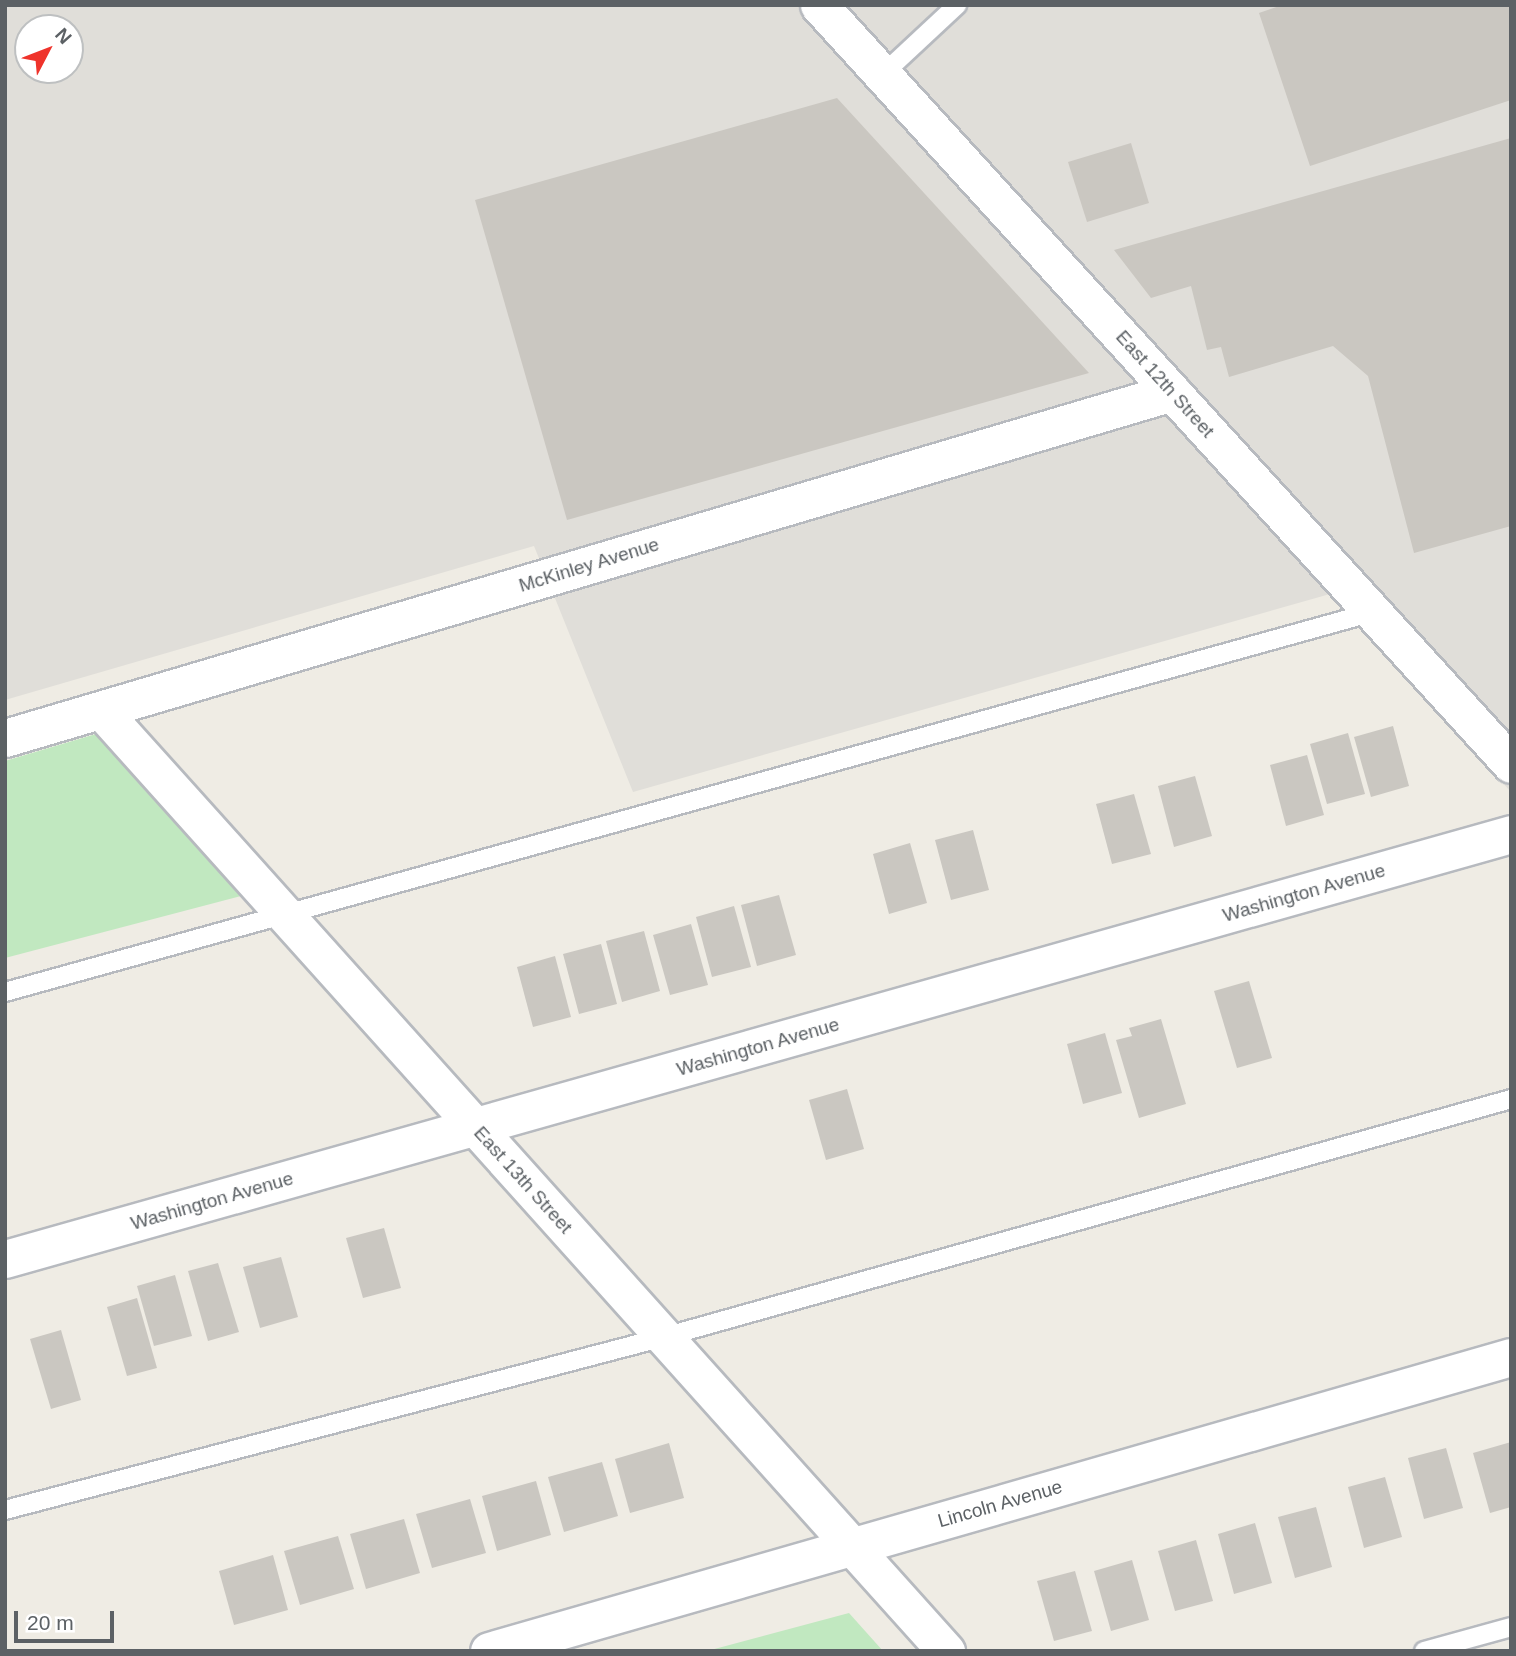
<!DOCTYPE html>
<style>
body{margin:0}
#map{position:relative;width:1516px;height:1656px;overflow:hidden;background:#efece4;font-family:Helvetica,sans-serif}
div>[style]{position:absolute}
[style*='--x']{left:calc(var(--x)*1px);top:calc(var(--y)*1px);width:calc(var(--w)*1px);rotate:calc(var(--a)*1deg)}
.industrial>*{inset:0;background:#e0ded9}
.green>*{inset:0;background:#c1e8c0}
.building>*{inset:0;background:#cac7c1}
.roads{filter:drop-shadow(2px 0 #b7babf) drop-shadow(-2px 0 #b7babf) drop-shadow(0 2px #b7babf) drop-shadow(0 -2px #b7babf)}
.lane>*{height:18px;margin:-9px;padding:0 9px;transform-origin:9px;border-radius:9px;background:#fff}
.street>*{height:37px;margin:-18.5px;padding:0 18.5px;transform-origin:18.5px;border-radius:18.5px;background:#fff}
span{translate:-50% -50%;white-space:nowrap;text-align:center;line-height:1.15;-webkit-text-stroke:7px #fff;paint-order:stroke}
.street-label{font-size:19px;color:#5c6165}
.frame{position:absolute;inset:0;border:7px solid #5c6165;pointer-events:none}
.north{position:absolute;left:14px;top:14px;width:70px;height:70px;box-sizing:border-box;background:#fff;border:2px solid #bec0c1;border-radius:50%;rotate:48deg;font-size:19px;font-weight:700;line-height:28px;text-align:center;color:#5c6165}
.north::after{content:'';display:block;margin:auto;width:24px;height:32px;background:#ef332b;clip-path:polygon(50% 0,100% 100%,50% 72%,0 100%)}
.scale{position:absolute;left:14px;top:1611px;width:100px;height:32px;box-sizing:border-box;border:4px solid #5c6165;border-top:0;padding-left:9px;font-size:21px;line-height:24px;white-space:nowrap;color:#5c6165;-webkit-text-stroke:5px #fff;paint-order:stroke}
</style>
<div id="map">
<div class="industrial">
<div style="clip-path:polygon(evenodd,5px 5px,1511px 5px,1511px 792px,1330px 594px,633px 792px,534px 546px,5px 700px,5px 5px,28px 28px,70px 28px,70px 70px,28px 70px,28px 28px)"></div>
</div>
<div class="green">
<div style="clip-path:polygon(96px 734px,241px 896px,5px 958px,5px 761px)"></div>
<div style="clip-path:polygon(849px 1613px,883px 1651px,707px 1651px)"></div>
</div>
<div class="building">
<div style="clip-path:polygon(1282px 5px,1511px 5px,1511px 100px,1310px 166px,1259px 13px)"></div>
<div style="clip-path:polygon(837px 98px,1089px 373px,567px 520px,475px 200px)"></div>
<div style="clip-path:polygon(1511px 138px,1511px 526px,1414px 553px,1368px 376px,1333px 346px,1229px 377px,1221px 347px,1207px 350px,1191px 286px,1151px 298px,1114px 250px)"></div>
<div style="clip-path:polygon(1131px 143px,1149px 203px,1087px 222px,1068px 162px)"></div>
<div style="clip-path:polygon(1393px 726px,1409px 786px,1371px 797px,1354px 737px)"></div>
<div style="clip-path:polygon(1348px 733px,1365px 794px,1327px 804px,1310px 744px)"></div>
<div style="clip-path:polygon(1307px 755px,1324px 815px,1286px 826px,1270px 765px)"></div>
<div style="clip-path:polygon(1195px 776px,1212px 836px,1174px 847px,1158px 786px)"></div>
<div style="clip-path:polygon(1134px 794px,1151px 854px,1112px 864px,1096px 804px)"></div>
<div style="clip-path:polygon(973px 830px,989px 890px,951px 900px,935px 840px)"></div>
<div style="clip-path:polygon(910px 843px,927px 903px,889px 914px,873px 854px)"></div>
<div style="clip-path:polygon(779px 895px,796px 955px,757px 966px,741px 905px)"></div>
<div style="clip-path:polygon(734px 906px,751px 967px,712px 977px,696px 917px)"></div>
<div style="clip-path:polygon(691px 924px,708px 985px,670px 995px,653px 935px)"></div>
<div style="clip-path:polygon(644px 931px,660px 991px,622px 1002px,606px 941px)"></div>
<div style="clip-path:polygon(601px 944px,617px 1004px,579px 1014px,563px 954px)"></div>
<div style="clip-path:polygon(555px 956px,571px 1017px,533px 1027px,517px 967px)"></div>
<div style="clip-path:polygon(1249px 981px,1272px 1058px,1237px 1068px,1214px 991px)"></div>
<div style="clip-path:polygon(1161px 1019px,1186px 1104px,1139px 1118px,1116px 1040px,1132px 1036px,1129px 1028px)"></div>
<div style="clip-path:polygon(1105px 1033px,1122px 1093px,1083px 1104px,1067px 1044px)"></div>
<div style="clip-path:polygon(847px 1089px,864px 1149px,826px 1160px,809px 1100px)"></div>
<div style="clip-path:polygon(384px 1228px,401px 1288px,363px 1298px,346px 1238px)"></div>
<div style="clip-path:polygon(281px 1257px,298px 1317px,260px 1328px,243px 1267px)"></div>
<div style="clip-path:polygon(218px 1263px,239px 1332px,208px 1341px,188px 1271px)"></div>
<div style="clip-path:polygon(175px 1275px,192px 1336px,154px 1346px,137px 1286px)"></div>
<div style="clip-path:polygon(137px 1298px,157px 1368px,127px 1376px,107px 1307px)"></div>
<div style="clip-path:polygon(61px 1330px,81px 1400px,51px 1409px,30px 1339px)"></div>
<div style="clip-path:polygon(1511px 1442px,1511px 1507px,1490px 1513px,1473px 1453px)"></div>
<div style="clip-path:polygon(669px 1443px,684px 1498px,630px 1513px,615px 1459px)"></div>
<div style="clip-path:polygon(1446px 1448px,1463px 1508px,1424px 1519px,1408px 1458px)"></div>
<div style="clip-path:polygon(602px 1462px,618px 1516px,564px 1532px,548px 1477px)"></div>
<div style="clip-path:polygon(1385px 1477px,1402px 1537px,1364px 1548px,1348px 1487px)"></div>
<div style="clip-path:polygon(536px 1481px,551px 1535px,497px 1551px,482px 1496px)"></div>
<div style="clip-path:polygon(470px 1499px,486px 1553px,432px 1568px,416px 1514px)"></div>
<div style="clip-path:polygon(1316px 1507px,1332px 1567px,1295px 1578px,1278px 1517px)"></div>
<div style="clip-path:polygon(404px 1519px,420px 1573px,366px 1589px,350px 1534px)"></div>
<div style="clip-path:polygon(1255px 1523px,1272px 1583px,1234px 1594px,1218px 1534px)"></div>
<div style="clip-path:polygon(338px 1536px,354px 1589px,300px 1605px,284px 1551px)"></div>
<div style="clip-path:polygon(1196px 1540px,1213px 1601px,1175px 1611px,1158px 1551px)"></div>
<div style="clip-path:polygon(273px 1555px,288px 1610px,234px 1625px,219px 1571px)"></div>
<div style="clip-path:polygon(1132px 1560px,1149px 1620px,1111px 1631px,1094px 1571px)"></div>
<div style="clip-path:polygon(1075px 1571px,1092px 1631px,1054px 1641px,1037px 1581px)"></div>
</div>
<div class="roads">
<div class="lane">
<div style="--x:882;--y:75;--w:103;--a:-43"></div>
<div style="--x:5;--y:992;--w:1420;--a:-15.52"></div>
<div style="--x:5;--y:1510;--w:681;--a:-14.71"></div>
<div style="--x:664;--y:1337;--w:880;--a:-15.69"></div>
<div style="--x:1424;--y:1651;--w:90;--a:-15.4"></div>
</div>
<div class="street">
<div style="--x:819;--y:5;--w:1027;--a:47.64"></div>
<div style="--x:101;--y:710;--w:1265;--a:48.08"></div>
<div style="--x:5;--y:738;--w:1217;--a:-16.51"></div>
<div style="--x:5;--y:1259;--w:1565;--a:-15.76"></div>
<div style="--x:489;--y:1651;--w:1063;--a:-16.05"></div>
</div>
</div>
<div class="street-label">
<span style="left:1165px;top:384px;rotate:48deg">East 12th Street</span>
<span style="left:589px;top:565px;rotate:-17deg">McKinley Avenue</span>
<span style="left:1304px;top:893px;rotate:-16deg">Washington Avenue</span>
<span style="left:758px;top:1047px;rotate:-16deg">Washington Avenue</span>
<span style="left:523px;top:1180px;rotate:48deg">East 13th Street</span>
<span style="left:212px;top:1201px;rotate:-16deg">Washington Avenue</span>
<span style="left:1000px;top:1504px;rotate:-16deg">Lincoln Avenue</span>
</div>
<div class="frame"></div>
<div class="north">N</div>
<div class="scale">20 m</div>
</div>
